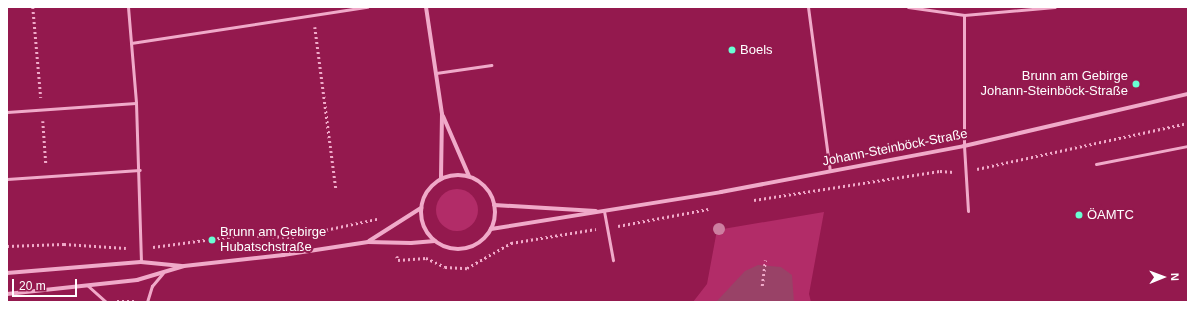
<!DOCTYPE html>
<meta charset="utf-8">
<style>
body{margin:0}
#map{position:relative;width:1195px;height:309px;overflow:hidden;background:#94194e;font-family:Arial,sans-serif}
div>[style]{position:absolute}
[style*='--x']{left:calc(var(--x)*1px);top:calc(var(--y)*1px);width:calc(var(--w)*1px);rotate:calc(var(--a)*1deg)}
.green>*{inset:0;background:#b22c68}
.round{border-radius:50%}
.water>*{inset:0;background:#994267}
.path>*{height:2.5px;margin-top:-1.25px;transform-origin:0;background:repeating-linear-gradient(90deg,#f0aac9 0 2px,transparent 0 5px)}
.service>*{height:3px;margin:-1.5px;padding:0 1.5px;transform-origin:1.5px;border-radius:1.5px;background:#f0aac9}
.minor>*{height:4px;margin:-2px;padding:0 2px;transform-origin:2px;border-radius:2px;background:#f0aac9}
.minor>.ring{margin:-2px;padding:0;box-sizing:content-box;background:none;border:4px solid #f0aac9;border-radius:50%}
.trees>*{width:12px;height:12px;margin:-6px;border-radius:50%;background:#cd7ea0}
.dots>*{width:11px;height:11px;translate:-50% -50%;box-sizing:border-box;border:2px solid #94194e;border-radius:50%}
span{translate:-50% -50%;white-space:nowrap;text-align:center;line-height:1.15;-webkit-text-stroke:4px #94194e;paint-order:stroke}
.poi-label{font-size:13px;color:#fff}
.left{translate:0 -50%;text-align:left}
.right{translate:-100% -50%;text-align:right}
.street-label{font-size:13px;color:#fff}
.frame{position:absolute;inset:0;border:8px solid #fff;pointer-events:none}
.north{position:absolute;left:1143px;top:257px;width:40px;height:40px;-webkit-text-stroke:3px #94194e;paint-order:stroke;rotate:89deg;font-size:11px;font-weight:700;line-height:16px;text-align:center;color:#fff}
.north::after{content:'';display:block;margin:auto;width:14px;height:18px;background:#fff;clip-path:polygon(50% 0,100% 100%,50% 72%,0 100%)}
.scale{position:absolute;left:12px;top:279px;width:65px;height:18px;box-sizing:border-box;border:2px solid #fff;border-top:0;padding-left:5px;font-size:12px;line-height:14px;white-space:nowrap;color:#fff;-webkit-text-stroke:3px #94194e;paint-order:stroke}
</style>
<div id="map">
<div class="green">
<div class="round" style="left:436px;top:189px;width:42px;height:42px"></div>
<div style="clip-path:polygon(824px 212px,809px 294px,811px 302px,693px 302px,707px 284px,717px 230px)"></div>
</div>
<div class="water">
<div style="clip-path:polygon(758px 265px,781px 267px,792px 275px,794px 302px,716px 302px,745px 271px)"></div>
</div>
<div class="path">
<div style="--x:33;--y:7;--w:91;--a:85"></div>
<div style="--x:315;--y:27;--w:163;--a:82.6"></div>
<div style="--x:43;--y:121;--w:43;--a:86"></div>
<div style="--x:977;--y:169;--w:216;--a:-12.3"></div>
<div style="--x:754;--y:200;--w:188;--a:-8.9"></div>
<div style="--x:940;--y:171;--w:14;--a:4"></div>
<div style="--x:618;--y:226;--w:92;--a:-10.7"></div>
<div style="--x:7;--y:246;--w:57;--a:-2"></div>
<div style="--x:64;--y:244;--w:62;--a:3.7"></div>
<div style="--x:153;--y:247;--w:90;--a:-7.7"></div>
<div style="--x:242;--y:235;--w:50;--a:2.3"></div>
<div style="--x:292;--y:237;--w:87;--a:-12"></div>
<div style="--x:397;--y:256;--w:4;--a:76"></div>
<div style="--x:398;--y:260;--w:28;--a:-4"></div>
<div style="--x:426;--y:258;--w:21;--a:25"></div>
<div style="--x:445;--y:267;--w:22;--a:3"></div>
<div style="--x:467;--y:268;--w:51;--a:-29.6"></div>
<div style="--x:511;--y:243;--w:86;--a:-9.4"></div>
<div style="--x:762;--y:286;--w:26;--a:-83"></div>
<div style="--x:117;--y:301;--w:17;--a:0"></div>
</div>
<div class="service">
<div style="--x:128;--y:7;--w:96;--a:85.2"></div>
<div style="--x:136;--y:103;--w:159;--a:88.2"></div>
<div style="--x:808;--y:7;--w:165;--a:82.4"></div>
<div style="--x:908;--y:7;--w:57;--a:8.1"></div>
<div style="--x:131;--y:43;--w:239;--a:-8.7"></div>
<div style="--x:436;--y:73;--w:56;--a:-8.3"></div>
<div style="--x:7;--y:112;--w:129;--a:-4"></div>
<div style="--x:1096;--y:164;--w:94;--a:-11.1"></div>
<div style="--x:7;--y:179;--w:133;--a:-3.9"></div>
<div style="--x:604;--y:211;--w:50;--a:79.6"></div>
<div style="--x:968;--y:211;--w:65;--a:-93.5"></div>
<div style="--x:964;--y:146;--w:131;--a:-90"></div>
<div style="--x:964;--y:15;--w:91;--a:-5"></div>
<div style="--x:87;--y:285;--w:25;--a:42"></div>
<div style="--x:147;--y:302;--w:17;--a:-73"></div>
<div style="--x:152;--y:286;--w:17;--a:-50"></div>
</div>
<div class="minor">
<div style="--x:426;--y:7;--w:108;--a:81.5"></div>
<div style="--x:442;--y:114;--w:64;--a:90.9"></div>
<div style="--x:443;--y:116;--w:65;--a:66.6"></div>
<div class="ring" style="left:421px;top:175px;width:70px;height:70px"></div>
<div style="--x:494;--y:205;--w:102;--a:3.4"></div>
<div style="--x:491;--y:229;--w:233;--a:-9.1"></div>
<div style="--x:721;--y:192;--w:247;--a:-10.7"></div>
<div style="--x:964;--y:146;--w:230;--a:-13.1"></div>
<div style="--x:369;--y:241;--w:62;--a:-32.4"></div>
<div style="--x:7;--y:273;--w:134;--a:-4.7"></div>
<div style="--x:141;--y:262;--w:41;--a:5.6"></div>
<div style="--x:7;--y:294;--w:131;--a:-6.1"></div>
<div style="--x:137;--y:280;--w:49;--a:-16.6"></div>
<div style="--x:184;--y:266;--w:100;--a:-6.3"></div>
<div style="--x:283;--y:255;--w:86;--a:-8.7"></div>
<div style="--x:368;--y:242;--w:43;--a:1.3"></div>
<div style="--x:411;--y:243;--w:24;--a:-5"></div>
</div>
<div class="trees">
<div style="left:719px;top:229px"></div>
</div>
<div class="dots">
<div style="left:732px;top:50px;background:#69ffd4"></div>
<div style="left:1136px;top:84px;background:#69ffd4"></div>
<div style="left:1079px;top:215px;background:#69ffd4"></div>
<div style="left:212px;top:240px;background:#69ffd4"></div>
</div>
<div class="poi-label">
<span class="left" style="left:740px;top:50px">Boels</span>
<span class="right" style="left:1128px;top:84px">Brunn am Gebirge<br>Johann-Steinböck-Straße</span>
<span class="left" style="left:1087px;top:215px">ÖAMTC</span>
<span class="left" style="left:220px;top:240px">Brunn am Gebirge<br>Hubatschstraße</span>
</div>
<div class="street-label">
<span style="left:895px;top:148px;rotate:-11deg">Johann-Steinböck-Straße</span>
</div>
<div class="frame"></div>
<div class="north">N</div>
<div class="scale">20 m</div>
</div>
